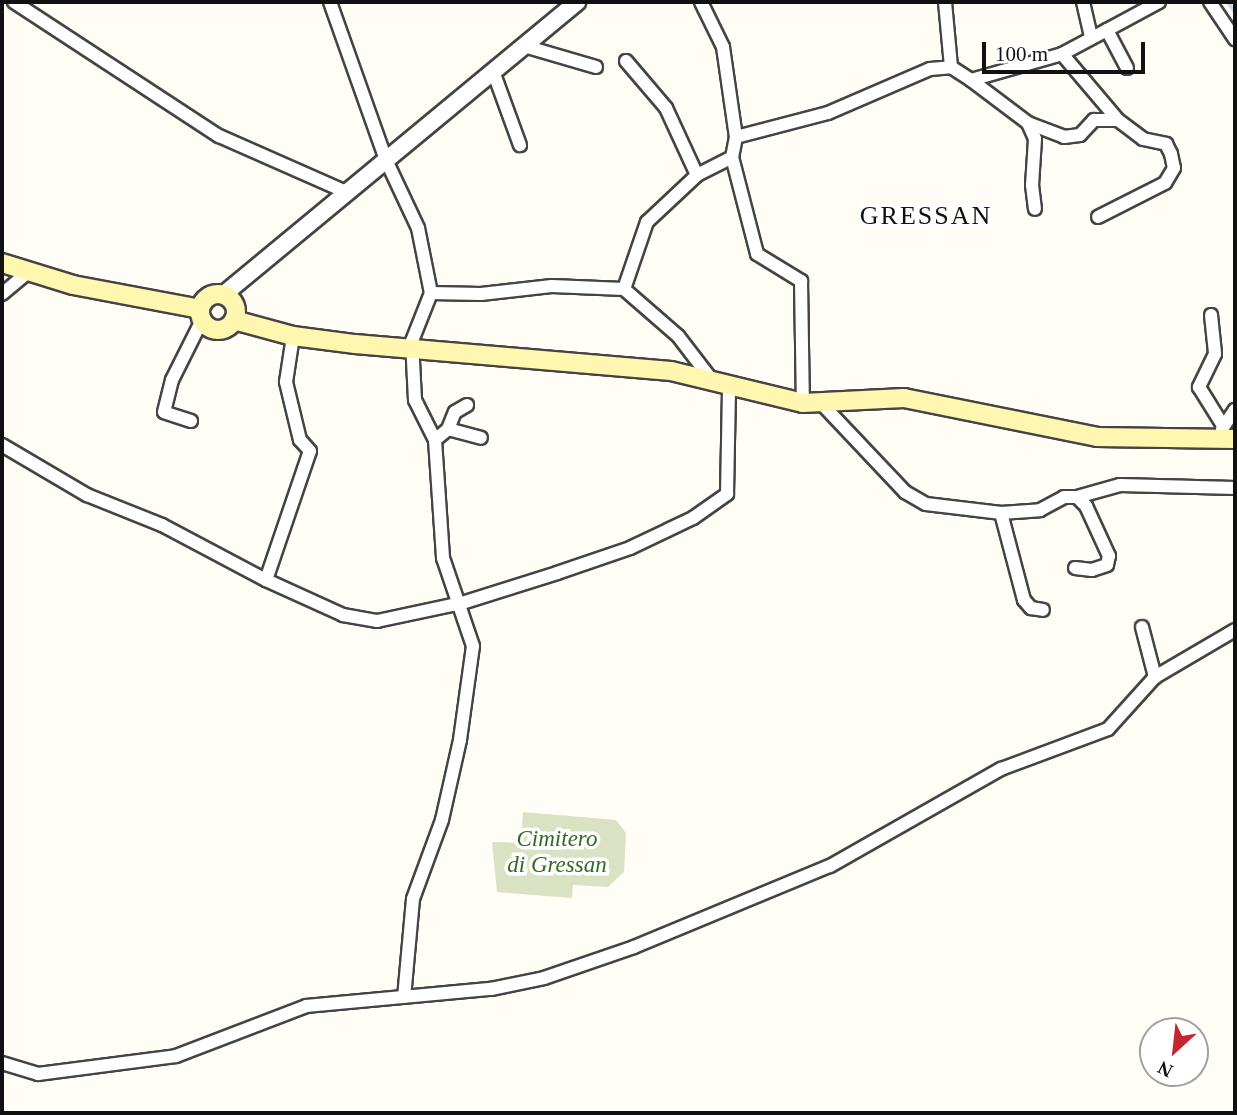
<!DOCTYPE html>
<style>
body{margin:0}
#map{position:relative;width:1237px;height:1115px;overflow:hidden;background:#fffdf5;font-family:Georgia,serif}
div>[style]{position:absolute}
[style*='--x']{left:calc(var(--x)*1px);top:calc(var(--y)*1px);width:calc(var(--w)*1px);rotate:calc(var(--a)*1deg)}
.cemetery>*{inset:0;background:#d9e3c4}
.stream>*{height:3.5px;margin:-1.75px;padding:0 1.75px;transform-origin:1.75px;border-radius:1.75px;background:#b9e0f7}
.roads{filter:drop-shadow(2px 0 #444) drop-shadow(-2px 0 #444) drop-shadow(0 2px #444) drop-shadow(0 -2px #444)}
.minor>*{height:12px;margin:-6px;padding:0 6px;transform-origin:6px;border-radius:6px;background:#fff}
.tertiary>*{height:16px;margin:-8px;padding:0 8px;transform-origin:8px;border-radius:8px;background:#fff}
.secondary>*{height:18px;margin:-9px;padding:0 9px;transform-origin:9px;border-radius:9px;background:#fff6b0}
.secondary>.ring{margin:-9px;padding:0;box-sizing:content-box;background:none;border:18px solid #fff6b0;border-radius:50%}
span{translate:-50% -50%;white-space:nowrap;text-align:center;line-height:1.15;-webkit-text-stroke:7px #fff;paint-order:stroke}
.park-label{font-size:23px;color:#2f6b1f;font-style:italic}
.quarter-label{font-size:26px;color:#111;letter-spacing:2px}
.frame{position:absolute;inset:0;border:4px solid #111;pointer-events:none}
.north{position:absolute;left:1139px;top:1017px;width:70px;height:70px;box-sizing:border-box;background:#fff;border:2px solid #a0a0a0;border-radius:50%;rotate:207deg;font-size:19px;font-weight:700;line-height:28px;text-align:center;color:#111}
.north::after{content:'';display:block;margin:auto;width:24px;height:32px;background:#c4262e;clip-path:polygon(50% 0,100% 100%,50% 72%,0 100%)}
.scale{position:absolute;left:982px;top:42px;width:163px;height:32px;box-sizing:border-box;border:4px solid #111;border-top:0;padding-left:9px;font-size:21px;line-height:24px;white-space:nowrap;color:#111;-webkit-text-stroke:5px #fff;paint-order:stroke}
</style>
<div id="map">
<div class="cemetery">
<div style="clip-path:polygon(523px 812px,616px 820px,626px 833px,624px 872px,608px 887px,573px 885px,572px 898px,497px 892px,492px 842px,521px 843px)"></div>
</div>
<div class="stream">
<div style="--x:1228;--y:2;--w:11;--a:52"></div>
</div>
<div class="roads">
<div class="minor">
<div style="--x:14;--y:2;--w:245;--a:33.2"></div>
<div style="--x:219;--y:136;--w:141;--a:23.8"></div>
<div style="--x:330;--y:2;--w:168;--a:70.5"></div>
<div style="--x:386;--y:160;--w:75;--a:64.8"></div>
<div style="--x:418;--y:228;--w:66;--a:78.7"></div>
<div style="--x:431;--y:293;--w:52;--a:111.6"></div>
<div style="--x:412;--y:341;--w:59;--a:87.1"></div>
<div style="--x:415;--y:400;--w:45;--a:63.4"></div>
<div style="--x:435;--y:440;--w:118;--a:86.1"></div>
<div style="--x:443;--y:558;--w:93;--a:71.2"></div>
<div style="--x:473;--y:646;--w:95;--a:97.9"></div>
<div style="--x:460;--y:740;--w:82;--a:102.7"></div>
<div style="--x:442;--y:820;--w:84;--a:110.2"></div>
<div style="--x:413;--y:899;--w:98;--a:95.2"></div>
<div style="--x:701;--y:2;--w:50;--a:63.9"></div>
<div style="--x:723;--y:47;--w:91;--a:81.8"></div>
<div style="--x:736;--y:137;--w:95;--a:-14.6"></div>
<div style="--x:828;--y:113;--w:111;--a:-23.3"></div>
<div style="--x:930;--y:69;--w:21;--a:-5"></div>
<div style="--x:945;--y:2;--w:65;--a:84.7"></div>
<div style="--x:951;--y:67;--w:24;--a:33"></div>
<div style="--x:971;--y:80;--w:95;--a:-15.9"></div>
<div style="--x:1062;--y:54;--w:51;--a:-28.1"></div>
<div style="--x:1083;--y:2;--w:37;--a:77"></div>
<div style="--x:1210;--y:2;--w:45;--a:56"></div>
<div style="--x:524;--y:46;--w:75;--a:16.3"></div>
<div style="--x:1062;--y:54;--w:87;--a:49.7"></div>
<div style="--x:1118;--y:120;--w:31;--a:37"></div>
<div style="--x:1143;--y:139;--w:24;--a:12"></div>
<div style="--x:1166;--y:144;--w:11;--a:63"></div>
<div style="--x:1171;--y:154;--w:14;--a:78"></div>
<div style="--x:1174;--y:168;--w:17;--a:121"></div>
<div style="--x:1165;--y:183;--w:75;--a:153.1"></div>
<div style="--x:626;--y:61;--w:62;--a:49.6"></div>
<div style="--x:666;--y:108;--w:74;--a:65.2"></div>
<div style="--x:1127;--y:68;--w:43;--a:-117.8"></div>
<div style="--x:1107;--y:30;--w:59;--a:-28.3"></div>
<div style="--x:493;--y:71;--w:79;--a:70"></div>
<div style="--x:971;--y:80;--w:71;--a:37"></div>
<div style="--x:1028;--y:123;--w:39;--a:21"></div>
<div style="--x:1064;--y:137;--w:16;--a:-7"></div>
<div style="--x:1080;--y:135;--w:21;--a:-47"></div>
<div style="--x:1094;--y:120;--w:24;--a:0"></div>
<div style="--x:1028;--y:123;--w:17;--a:66"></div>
<div style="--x:1035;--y:139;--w:46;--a:93.7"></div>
<div style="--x:1032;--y:185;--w:24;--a:83"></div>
<div style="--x:736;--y:137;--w:20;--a:101"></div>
<div style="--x:732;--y:157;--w:100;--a:75.5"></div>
<div style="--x:757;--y:254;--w:52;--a:31.5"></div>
<div style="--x:801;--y:281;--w:122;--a:89.1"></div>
<div style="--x:431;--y:293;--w:50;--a:1.1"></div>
<div style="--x:481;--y:294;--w:71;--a:-6.4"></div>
<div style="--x:552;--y:286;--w:72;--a:2.4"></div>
<div style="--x:2;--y:294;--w:34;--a:-40"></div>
<div style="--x:1211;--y:315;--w:39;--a:84"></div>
<div style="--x:1215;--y:354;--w:37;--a:116"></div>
<div style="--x:1199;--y:387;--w:44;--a:58.1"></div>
<div style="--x:711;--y:379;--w:54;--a:-127.5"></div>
<div style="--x:678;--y:336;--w:72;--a:-139"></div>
<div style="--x:624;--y:289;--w:71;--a:-71.1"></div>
<div style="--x:647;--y:222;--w:69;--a:-43.2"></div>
<div style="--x:697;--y:175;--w:39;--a:-27"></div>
<div style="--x:820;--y:402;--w:124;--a:46.6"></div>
<div style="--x:905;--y:492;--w:24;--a:30"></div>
<div style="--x:926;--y:504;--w:76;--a:6.8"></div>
<div style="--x:1001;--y:513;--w:39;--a:-4"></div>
<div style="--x:1040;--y:510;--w:27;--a:-28"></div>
<div style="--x:1064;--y:497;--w:13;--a:0"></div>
<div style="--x:1077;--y:497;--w:13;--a:45"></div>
<div style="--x:1086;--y:506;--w:55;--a:65.3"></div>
<div style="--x:1109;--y:556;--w:9;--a:103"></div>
<div style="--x:1107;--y:565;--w:16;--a:162"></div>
<div style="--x:1092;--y:570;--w:17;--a:-173"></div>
<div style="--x:191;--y:421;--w:28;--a:-162"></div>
<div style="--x:164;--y:412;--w:33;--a:-76"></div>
<div style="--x:172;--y:380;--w:67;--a:-63.4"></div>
<div style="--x:448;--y:429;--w:34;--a:15"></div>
<div style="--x:1222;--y:429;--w:23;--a:-56"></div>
<div style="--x:435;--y:440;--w:17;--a:-40"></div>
<div style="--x:448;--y:429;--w:18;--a:-68"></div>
<div style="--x:455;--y:412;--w:14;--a:-30"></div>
<div style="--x:2;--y:445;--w:99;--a:30.5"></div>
<div style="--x:87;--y:495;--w:81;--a:21.8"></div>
<div style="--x:162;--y:525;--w:118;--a:27.9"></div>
<div style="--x:266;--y:580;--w:85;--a:24.4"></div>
<div style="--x:343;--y:615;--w:35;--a:10"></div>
<div style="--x:377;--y:621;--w:87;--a:-12"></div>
<div style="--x:462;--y:603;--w:100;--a:-17.5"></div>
<div style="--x:557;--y:573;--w:77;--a:-18.9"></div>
<div style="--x:630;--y:548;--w:70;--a:-25.5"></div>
<div style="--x:693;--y:518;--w:42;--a:-35.2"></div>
<div style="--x:727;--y:494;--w:109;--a:-88.9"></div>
<div style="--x:1077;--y:497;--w:45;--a:-15.6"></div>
<div style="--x:1120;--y:485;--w:115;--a:1.5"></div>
<div style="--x:1001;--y:513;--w:90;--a:75.2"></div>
<div style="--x:1024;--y:600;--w:11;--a:49"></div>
<div style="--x:1031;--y:608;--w:12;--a:9"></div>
<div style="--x:266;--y:580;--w:136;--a:-71.2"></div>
<div style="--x:310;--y:451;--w:15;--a:-132"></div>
<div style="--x:300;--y:440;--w:60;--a:-103.6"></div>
<div style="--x:286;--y:382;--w:47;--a:-81.3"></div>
<div style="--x:1142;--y:627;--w:52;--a:75.4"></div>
<div style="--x:2;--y:1063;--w:38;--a:17"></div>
<div style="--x:38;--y:1074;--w:139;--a:-7.4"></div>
<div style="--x:176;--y:1056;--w:139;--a:-21"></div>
<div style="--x:306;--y:1006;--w:186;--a:-5.3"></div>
<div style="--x:491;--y:989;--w:54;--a:-11.7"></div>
<div style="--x:544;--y:978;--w:95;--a:-19"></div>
<div style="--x:634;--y:947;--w:212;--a:-22.5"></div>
<div style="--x:830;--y:866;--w:197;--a:-29.6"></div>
<div style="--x:1001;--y:769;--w:114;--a:-20.5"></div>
<div style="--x:1108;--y:729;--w:70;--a:-47.9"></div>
<div style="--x:1155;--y:677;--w:93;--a:-30.4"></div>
</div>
<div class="tertiary">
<div style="--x:223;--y:295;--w:460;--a:-39.6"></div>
</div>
<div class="secondary">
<div style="--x:2;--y:263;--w:74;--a:17.2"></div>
<div style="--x:73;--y:285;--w:129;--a:10.7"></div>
<div class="ring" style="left:200px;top:294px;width:18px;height:18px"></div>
<div style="--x:234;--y:320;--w:61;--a:15.2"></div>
<div style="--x:293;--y:336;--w:63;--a:7.4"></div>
<div style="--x:355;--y:344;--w:317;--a:4.9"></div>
<div style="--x:671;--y:371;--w:136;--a:13.6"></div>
<div style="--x:803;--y:403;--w:101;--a:-2.8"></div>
<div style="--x:904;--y:398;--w:197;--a:11.4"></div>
<div style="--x:1097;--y:437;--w:138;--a:0.8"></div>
</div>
</div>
<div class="park-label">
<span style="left:557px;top:852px">Cimitero<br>di Gressan</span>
</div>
<div class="quarter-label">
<span style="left:926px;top:216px">GRESSAN</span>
</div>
<div class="frame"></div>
<div class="north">N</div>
<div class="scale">100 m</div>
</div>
